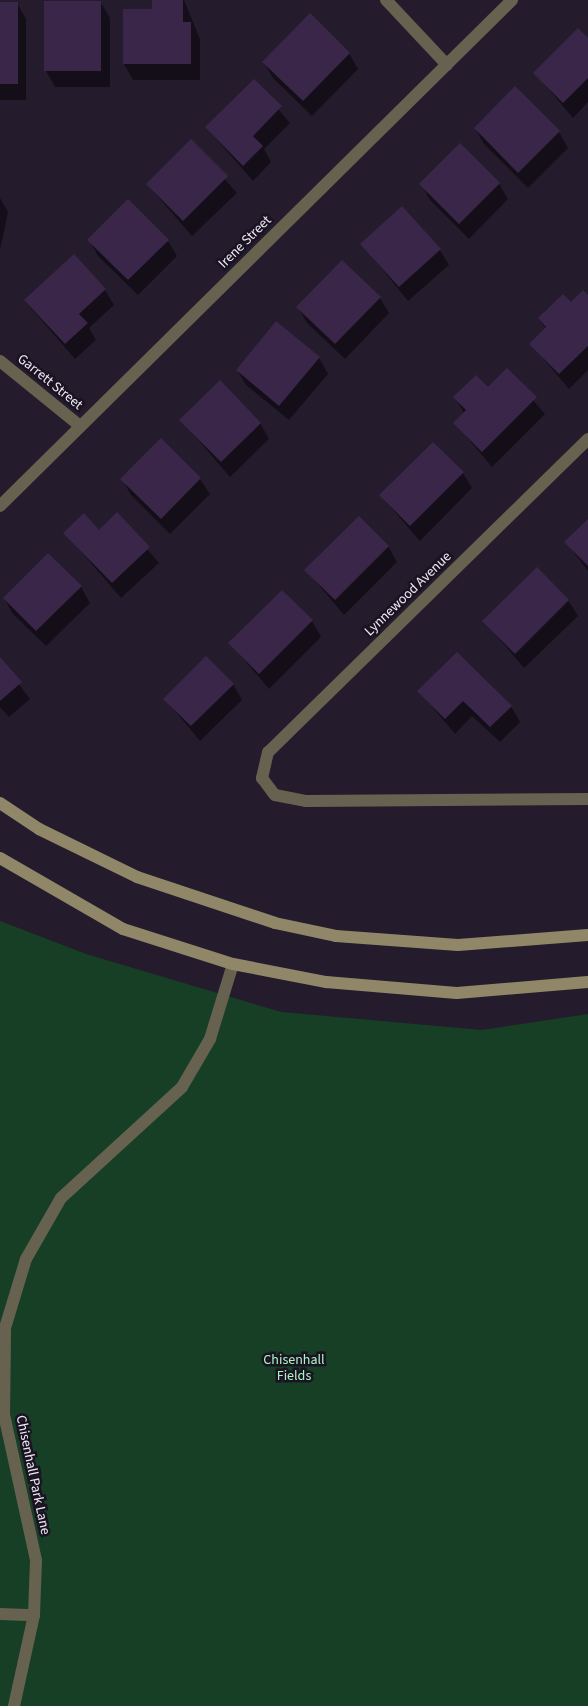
<!DOCTYPE html>
<style>
body{margin:0}
#map{position:relative;width:588px;height:1706px;overflow:hidden;background:#241c2c;font-family:"Source Sans 3",sans-serif}
div>[style]{position:absolute}
[style*='--x']{left:calc(var(--x)*1px);top:calc(var(--y)*1px);width:calc(var(--w)*1px);rotate:calc(var(--a)*1deg)}
.green>*{inset:0;background:#163f26}
.shadow>*{inset:0;background:#0007}
.building>*{inset:0;background:#392649}
.lane>*{height:12px;margin:-6px;padding:0 6px;transform-origin:6px;border-radius:6px;background:#67624f}
.street>*{height:12px;margin:-6px;padding:0 6px;transform-origin:6px;border-radius:6px;background:#67624f}
.secondary>*{height:12px;margin:-6px;padding:0 6px;transform-origin:6px;border-radius:6px;background:#908769}
span{translate:-50% -50%;white-space:nowrap;text-align:center;line-height:1.15;-webkit-text-stroke:5px #1a1322;paint-order:stroke}
.street-label{font-size:14px;color:#f0eaf5}
.park-label{font-size:14px;color:#adf3c4}
</style>
<div id="map">
<div class="green">
<div style="clip-path:polygon(0 921px,86px 954px,281px 1012px,482px 1030px,588px 1014px,588px 1706px,0 1706px)"></div>
</div>
<div class="shadow">
<div style="clip-path:polygon(153px 0,184px 0,200px 39px,200px 80px,133px 80px,124px 64px,153px 11px)"></div>
<div style="clip-path:polygon(0 3px,17px 3px,26px 19px,26px 100px,0 100px)"></div>
<div style="clip-path:polygon(46px 3px,101px 3px,110px 18px,110px 87px,55px 87px,46px 71px)"></div>
<div style="clip-path:polygon(588px 40px,588px 102px,573px 118px,535px 73px)"></div>
<div style="clip-path:polygon(349px 53px,358px 69px,312px 116px,273px 78px,264px 63px)"></div>
<div style="clip-path:polygon(254px 80px,290px 123px,264px 149px,271px 162px,253px 181px,206px 127px)"></div>
<div style="clip-path:polygon(515px 88px,559px 132px,568px 148px,528px 188px,484px 144px,475px 128px)"></div>
<div style="clip-path:polygon(191px 141px,237px 193px,192px 236px,147px 184px)"></div>
<div style="clip-path:polygon(421px 184px,499px 184px,508px 199px,469px 239px,430px 200px)"></div>
<div style="clip-path:polygon(0 198px,8px 212px,0 250px)"></div>
<div style="clip-path:polygon(89px 240px,168px 241px,177px 256px,138px 295px,98px 256px)"></div>
<div style="clip-path:polygon(362px 244px,440px 250px,449px 265px,408px 301px)"></div>
<div style="clip-path:polygon(105px 290px,114px 305px,89px 328px,96px 340px,75px 359px,25px 301px)"></div>
<div style="clip-path:polygon(588px 297px,588px 370px,569px 389px,531px 344px,546px 329px,539px 319px)"></div>
<div style="clip-path:polygon(380px 298px,389px 313px,345px 359px,307px 323px,298px 307px)"></div>
<div style="clip-path:polygon(319px 358px,328px 374px,289px 420px,246px 385px,237px 370px)"></div>
<div style="clip-path:polygon(507px 370px,545px 414px,492px 467px,455px 423px,464px 413px,455px 397px,488px 389px)"></div>
<div style="clip-path:polygon(181px 420px,260px 423px,269px 439px,230px 477px)"></div>
<div style="clip-path:polygon(161px 440px,200px 479px,210px 494px,170px 534px,131px 495px,122px 479px)"></div>
<div style="clip-path:polygon(463px 473px,472px 488px,420px 541px,381px 496px)"></div>
<div style="clip-path:polygon(117px 514px,159px 563px,121px 598px,65px 533px,99px 531px)"></div>
<div style="clip-path:polygon(588px 520px,588px 571px,566px 542px)"></div>
<div style="clip-path:polygon(388px 546px,397px 562px,344px 615px,306px 570px)"></div>
<div style="clip-path:polygon(81px 587px,90px 603px,46px 646px,13px 614px,4px 598px)"></div>
<div style="clip-path:polygon(568px 600px,578px 616px,524px 668px,484px 621px)"></div>
<div style="clip-path:polygon(312px 621px,321px 637px,269px 689px,230px 643px)"></div>
<div style="clip-path:polygon(0 659px,30px 699px,9px 717px,0 707px)"></div>
<div style="clip-path:polygon(233px 684px,242px 700px,200px 741px,165px 699px)"></div>
<div style="clip-path:polygon(419px 691px,511px 706px,520px 722px,500px 742px,472px 716px,455px 734px)"></div>
</div>
<div class="building">
<div style="clip-path:polygon(152px 0,183px 0,183px 22px,191px 22px,191px 64px,123px 64px,123px 9px,152px 9px)"></div>
<div style="clip-path:polygon(44px 1px,101px 1px,101px 71px,44px 71px)"></div>
<div style="clip-path:polygon(0 2px,18px 2px,18px 84px,0 84px)"></div>
<div style="clip-path:polygon(310px 13px,350px 53px,303px 101px,262px 62px)"></div>
<div style="clip-path:polygon(578px 28px,588px 38px,588px 78px,563px 103px,533px 73px)"></div>
<div style="clip-path:polygon(254px 79px,282px 106px,253px 136px,263px 146px,243px 166px,205px 127px)"></div>
<div style="clip-path:polygon(515px 86px,560px 131px,518px 173px,474px 128px)"></div>
<div style="clip-path:polygon(191px 139px,228px 176px,183px 221px,146px 184px)"></div>
<div style="clip-path:polygon(460px 143px,500px 183px,459px 224px,419px 184px)"></div>
<div style="clip-path:polygon(128px 199px,169px 240px,128px 280px,87px 240px)"></div>
<div style="clip-path:polygon(402px 206px,441px 249px,399px 287px,360px 244px)"></div>
<div style="clip-path:polygon(74px 254px,106px 289px,79px 314px,88px 323px,65px 344px,24px 300px)"></div>
<div style="clip-path:polygon(342px 260px,381px 297px,335px 344px,296px 307px)"></div>
<div style="clip-path:polygon(583px 290px,588px 295px,588px 346px,559px 374px,529px 344px,546px 327px,538px 318px,563px 294px,571px 302px)"></div>
<div style="clip-path:polygon(276px 321px,320px 357px,279px 406px,236px 370px)"></div>
<div style="clip-path:polygon(507px 368px,537px 397px,482px 452px,453px 423px,466px 410px,453px 397px,476px 375px,488px 387px)"></div>
<div style="clip-path:polygon(220px 380px,261px 423px,221px 462px,179px 420px)"></div>
<div style="clip-path:polygon(161px 438px,201px 478px,161px 519px,120px 479px)"></div>
<div style="clip-path:polygon(433px 442px,464px 472px,410px 526px,379px 495px)"></div>
<div style="clip-path:polygon(117px 512px,150px 547px,112px 583px,63px 533px,84px 513px,99px 530px)"></div>
<div style="clip-path:polygon(359px 516px,389px 546px,335px 600px,304px 570px)"></div>
<div style="clip-path:polygon(588px 519px,588px 566px,564px 542px)"></div>
<div style="clip-path:polygon(48px 553px,82px 586px,36px 631px,3px 598px)"></div>
<div style="clip-path:polygon(537px 567px,569px 600px,515px 654px,482px 621px)"></div>
<div style="clip-path:polygon(282px 590px,313px 620px,259px 674px,228px 643px)"></div>
<div style="clip-path:polygon(457px 652px,512px 706px,490px 727px,463px 701px,445px 719px,417px 691px)"></div>
<div style="clip-path:polygon(206px 656px,234px 684px,191px 726px,163px 699px)"></div>
<div style="clip-path:polygon(0 657px,22px 682px,0 701px)"></div>
</div>
<div class="lane">
<div style="--x:0;--y:1614;--w:34;--a:2"></div>
</div>
<div class="street">
<div style="--x:386;--y:0;--w:89;--a:46.8"></div>
<div style="--x:0;--y:361;--w:103;--a:39.1"></div>
<div style="--x:588;--y:439;--w:448;--a:135.6"></div>
<div style="--x:268;--y:752;--w:27;--a:103"></div>
<div style="--x:262;--y:778;--w:21;--a:53"></div>
<div style="--x:275;--y:795;--w:32;--a:11"></div>
<div style="--x:306;--y:801;--w:282;--a:-0.4"></div>
<div style="--x:0;--y:506;--w:720;--a:-44.66"></div>
<div style="--x:14;--y:1706;--w:93;--a:-77.6"></div>
<div style="--x:34;--y:1615;--w:55;--a:-87.9"></div>
<div style="--x:36;--y:1560;--w:148;--a:-102.4"></div>
<div style="--x:4;--y:1415;--w:87;--a:-89.3"></div>
<div style="--x:5;--y:1328;--w:72;--a:-73.1"></div>
<div style="--x:26;--y:1259;--w:70;--a:-60.2"></div>
<div style="--x:61;--y:1198;--w:164;--a:-42.5"></div>
<div style="--x:182;--y:1087;--w:56;--a:-59.7"></div>
<div style="--x:210;--y:1039;--w:78;--a:-73"></div>
</div>
<div class="secondary">
<div style="--x:0;--y:803;--w:47;--a:33.7"></div>
<div style="--x:39;--y:829;--w:109;--a:26.1"></div>
<div style="--x:137;--y:877;--w:145;--a:18.4"></div>
<div style="--x:275;--y:923;--w:62;--a:12"></div>
<div style="--x:336;--y:936;--w:122;--a:4.2"></div>
<div style="--x:458;--y:945;--w:130;--a:-4.4"></div>
<div style="--x:0;--y:858;--w:142;--a:30"></div>
<div style="--x:123;--y:929;--w:115;--a:17.7"></div>
<div style="--x:233;--y:964;--w:95;--a:11"></div>
<div style="--x:326;--y:982;--w:131;--a:4.8"></div>
<div style="--x:457;--y:993;--w:131;--a:-4.8"></div>
</div>
<div class="street-label">
<span style="left:245px;top:242px;rotate:-45deg">Irene Street</span>
<span style="left:50px;top:382px;rotate:39deg">Garrett Street</span>
<span style="left:408px;top:594px;rotate:-44deg">Lynnewood Avenue</span>
<span style="left:33px;top:1475px;rotate:78deg">Chisenhall Park Lane</span>
</div>
<div class="park-label">
<span style="left:294px;top:1368px">Chisenhall<br>Fields</span>
</div>
</div>
